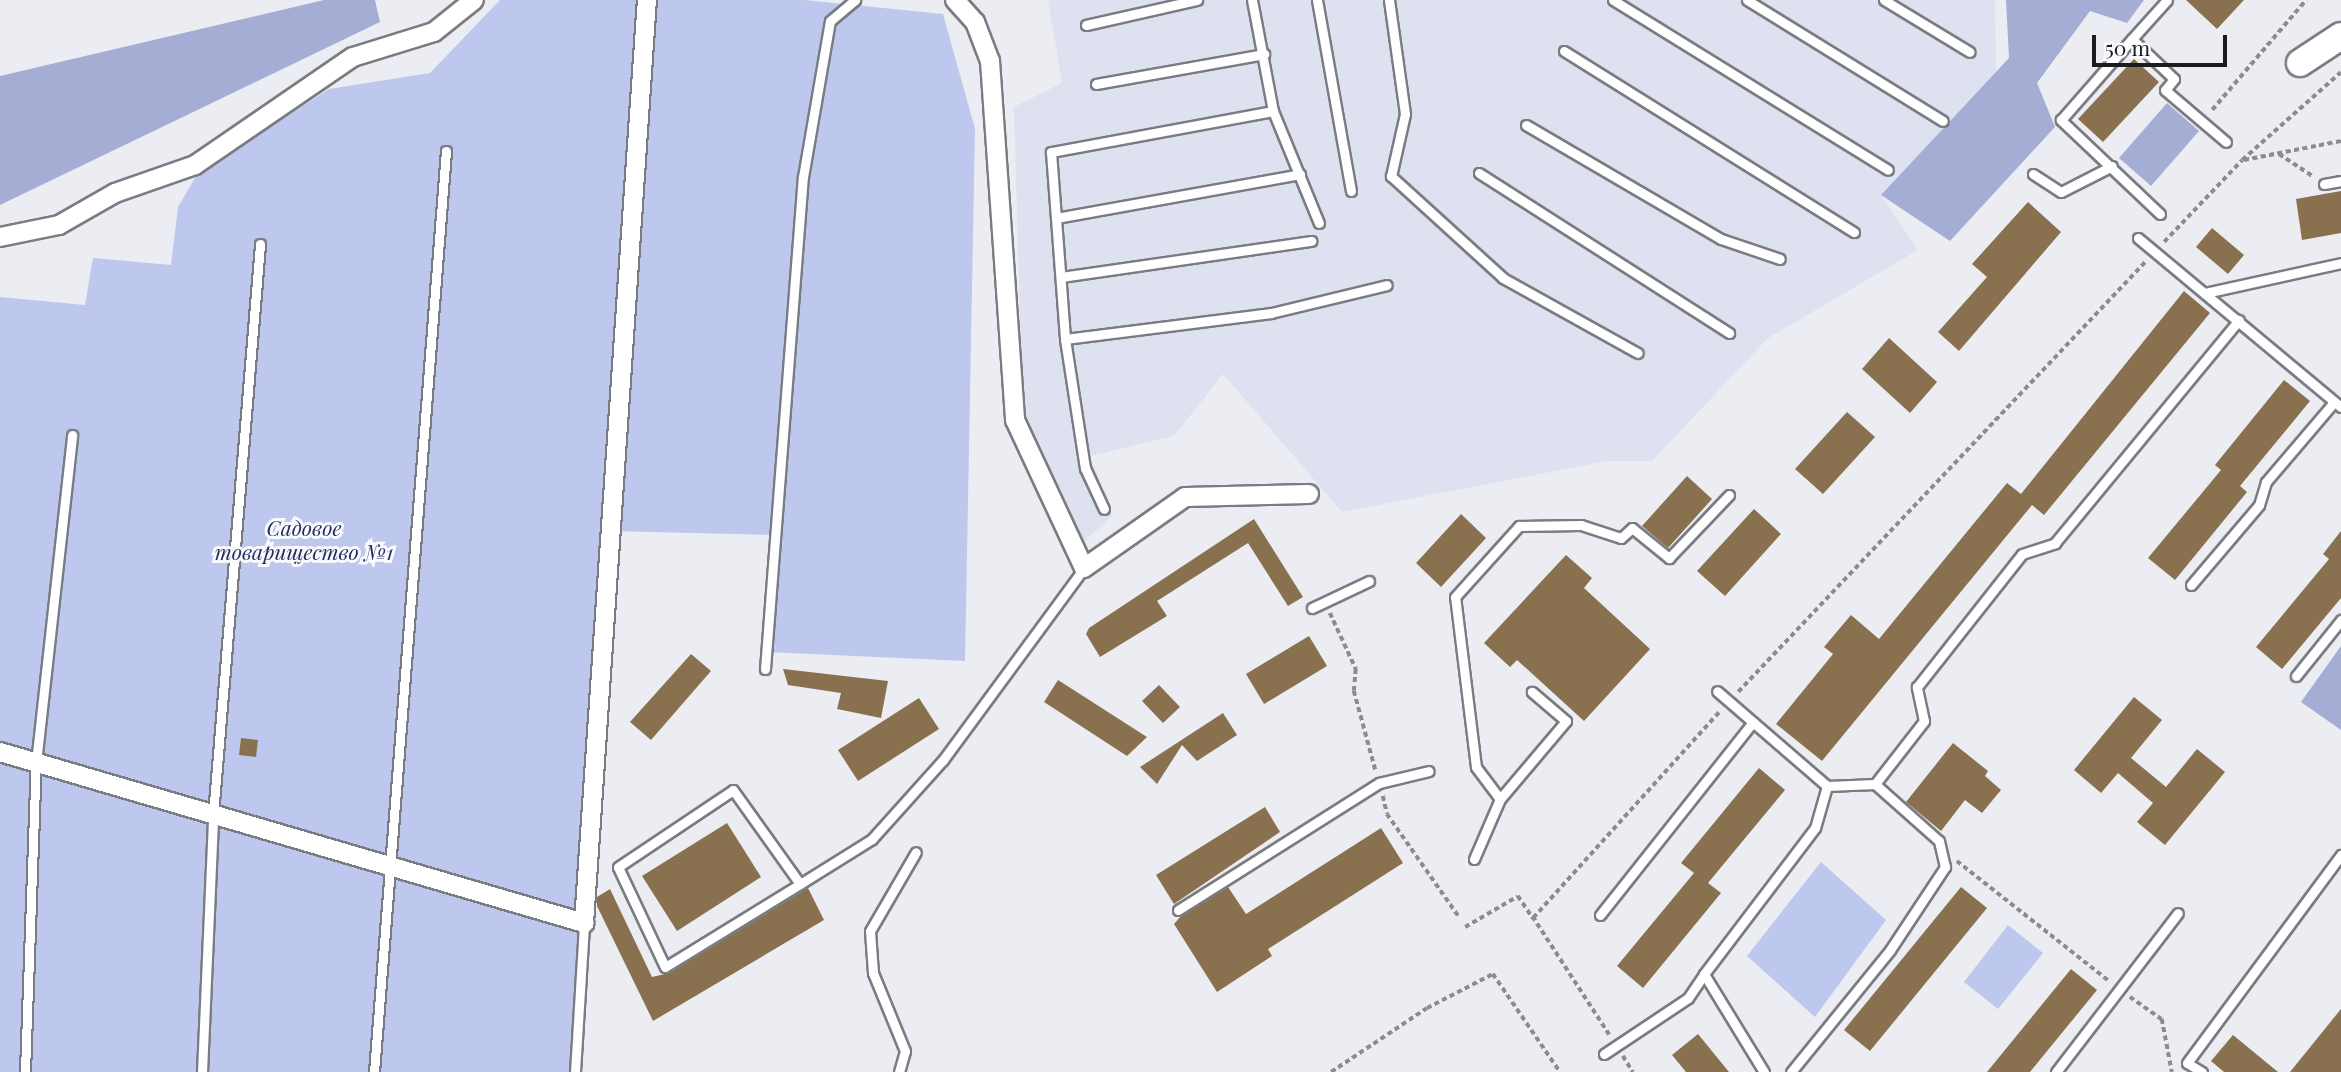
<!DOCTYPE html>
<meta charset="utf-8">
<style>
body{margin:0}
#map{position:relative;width:2341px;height:1072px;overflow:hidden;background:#ebedf3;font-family:"Playfair Display",serif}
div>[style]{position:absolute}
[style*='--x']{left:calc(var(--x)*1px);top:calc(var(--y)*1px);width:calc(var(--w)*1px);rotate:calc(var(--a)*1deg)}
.built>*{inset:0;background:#dee1ef}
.green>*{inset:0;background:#bec7ee}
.forest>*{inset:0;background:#a5add5}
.building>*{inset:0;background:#89714f}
.path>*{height:3.5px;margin-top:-1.75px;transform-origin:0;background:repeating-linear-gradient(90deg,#8b8c90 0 5px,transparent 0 8.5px)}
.roads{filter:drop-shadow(2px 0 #7a7c82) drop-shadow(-2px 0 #7a7c82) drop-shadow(0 2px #7a7c82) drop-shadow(0 -2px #7a7c82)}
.lane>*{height:9px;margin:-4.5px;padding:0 4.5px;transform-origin:4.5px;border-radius:4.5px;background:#fff}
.street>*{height:18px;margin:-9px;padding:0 9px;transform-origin:9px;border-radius:9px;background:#fff}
.secondary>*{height:26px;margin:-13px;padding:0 13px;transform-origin:13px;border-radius:13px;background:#fff}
span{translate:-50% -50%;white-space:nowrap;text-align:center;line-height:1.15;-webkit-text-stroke:6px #f9fafe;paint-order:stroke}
.park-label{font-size:21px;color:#262c5d;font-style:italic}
.scale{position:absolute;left:2092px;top:35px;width:135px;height:32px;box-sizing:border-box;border:4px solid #1c1c1e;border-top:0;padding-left:9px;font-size:21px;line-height:24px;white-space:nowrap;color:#1c1c1e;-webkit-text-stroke:5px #f9fafe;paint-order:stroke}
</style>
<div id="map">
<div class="built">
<div style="clip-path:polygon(1048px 0,1995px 0,1996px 72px,1881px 195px,1918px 250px,1768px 338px,1652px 461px,1607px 461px,1342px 512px,1223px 374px,1174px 436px,1090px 456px,1112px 516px,1078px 547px,1023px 432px,1014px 107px,1062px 83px)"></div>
</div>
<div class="green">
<div style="clip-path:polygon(500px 0,804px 0,943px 14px,975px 129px,965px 661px,767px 652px,775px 535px,610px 531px,575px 1072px,0 1072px,0 297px,85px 305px,93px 258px,171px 265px,178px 207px,198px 173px,329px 89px,430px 73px)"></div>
<div style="clip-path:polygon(1821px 862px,1886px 920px,1815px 1017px,1747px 956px)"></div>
<div style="clip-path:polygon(2008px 925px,2043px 953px,1998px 1009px,1964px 982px)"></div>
</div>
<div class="forest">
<div style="clip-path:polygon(324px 0,375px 0,380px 22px,0 205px,0 76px)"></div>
<div style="clip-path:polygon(2006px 0,2144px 0,2127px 23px,2090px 11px,2037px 83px,2055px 127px,1950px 241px,1881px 195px,2009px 58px)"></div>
<div style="clip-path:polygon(2167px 103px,2199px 131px,2151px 186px,2119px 158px)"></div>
<div style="clip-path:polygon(2341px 646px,2341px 730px,2301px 702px)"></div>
</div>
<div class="building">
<div style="clip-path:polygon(2186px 0,2244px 0,2217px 29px)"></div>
<div style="clip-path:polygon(2134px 59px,2159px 82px,2103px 142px,2078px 119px)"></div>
<div style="clip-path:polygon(2341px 191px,2341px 233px,2302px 240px,2296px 199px)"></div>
<div style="clip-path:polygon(2028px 202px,2061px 232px,1959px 351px,1938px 332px,1987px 277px,1972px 264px)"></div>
<div style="clip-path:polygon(2212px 228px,2244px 255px,2228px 274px,2196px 247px)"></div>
<div style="clip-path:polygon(2184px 291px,2210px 313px,2044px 515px,2032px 505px,1822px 761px,1776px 724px,1833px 654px,1824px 647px,1851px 615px,1879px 639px,2007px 483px,2021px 494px)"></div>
<div style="clip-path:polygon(1889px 338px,1937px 382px,1910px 413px,1862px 369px)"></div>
<div style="clip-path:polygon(2284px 380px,2310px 401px,2240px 486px,2247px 492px,2175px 580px,2148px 558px,2221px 470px,2215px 465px)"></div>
<div style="clip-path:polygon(1847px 412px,1875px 437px,1823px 494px,1795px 469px)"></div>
<div style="clip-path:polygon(1687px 476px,1712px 499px,1668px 548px,1642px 526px)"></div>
<div style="clip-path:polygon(1754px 509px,1781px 534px,1725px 596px,1697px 571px)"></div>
<div style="clip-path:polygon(1461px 514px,1486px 538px,1441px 587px,1416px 563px)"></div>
<div style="clip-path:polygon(1254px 519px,1303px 597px,1288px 606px,1248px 543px,1157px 601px,1167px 616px,1100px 657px,1086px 634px,1089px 628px)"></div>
<div style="clip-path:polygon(2341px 531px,2341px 598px,2282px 669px,2256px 647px,2329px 559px,2323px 554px)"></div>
<div style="clip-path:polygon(1566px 555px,1592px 578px,1584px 588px,1650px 649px,1584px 721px,1517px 660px,1510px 667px,1484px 643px)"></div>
<div style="clip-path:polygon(1309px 636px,1327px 666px,1264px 704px,1246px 674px)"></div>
<div style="clip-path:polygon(691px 654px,711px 671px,651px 740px,630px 722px)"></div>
<div style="clip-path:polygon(783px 669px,888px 681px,881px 718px,837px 709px,841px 693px,788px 685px)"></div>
<div style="clip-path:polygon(1058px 680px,1147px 737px,1127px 756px,1044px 702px)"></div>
<div style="clip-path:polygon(1159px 685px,1180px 707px,1163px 723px,1142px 701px)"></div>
<div style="clip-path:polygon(2134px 697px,2162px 720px,2131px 758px,2166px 787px,2197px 749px,2225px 772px,2165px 845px,2137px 822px,2153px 803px,2118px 773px,2101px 793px,2074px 770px)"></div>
<div style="clip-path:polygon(919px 698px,939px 729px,858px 781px,838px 750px)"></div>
<div style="clip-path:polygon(1223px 713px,1237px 735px,1197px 761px,1182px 745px,1157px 784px,1140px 767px)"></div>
<div style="clip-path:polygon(241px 738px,258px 740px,256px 757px,239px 755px)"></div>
<div style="clip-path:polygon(1953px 743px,1988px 771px,1985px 776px,2001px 790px,1982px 813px,1965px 800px,1941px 831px,1906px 802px)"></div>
<div style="clip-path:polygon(1759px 768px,1785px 790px,1708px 883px,1721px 893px,1643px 988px,1617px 966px,1694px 873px,1681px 863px)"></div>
<div style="clip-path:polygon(1265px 807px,1280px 832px,1174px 904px,1156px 875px)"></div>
<div style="clip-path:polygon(727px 823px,761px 877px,677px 931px,642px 876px)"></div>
<div style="clip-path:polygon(1381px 828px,1403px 863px,1268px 949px,1272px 956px,1217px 992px,1174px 924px,1181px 916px,1228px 887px,1246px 914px)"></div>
<div style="clip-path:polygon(1961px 887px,1987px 908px,1870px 1051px,1844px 1030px)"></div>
<div style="clip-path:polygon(808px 888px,824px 920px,653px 1021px,597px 906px,597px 897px,610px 889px,652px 977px,669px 973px)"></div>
<div style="clip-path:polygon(2071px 969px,2097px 990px,2030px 1072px,1987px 1072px)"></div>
<div style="clip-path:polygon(2341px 1009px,2341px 1072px,2290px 1072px)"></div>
<div style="clip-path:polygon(1698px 1034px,1729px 1072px,1686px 1072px,1672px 1055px)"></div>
<div style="clip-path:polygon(2233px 1035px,2278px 1072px,2224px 1072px,2211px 1061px)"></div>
</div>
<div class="path">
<div style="--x:2212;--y:110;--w:145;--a:-49.5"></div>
<div style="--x:2279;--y:154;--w:42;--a:33.3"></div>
<div style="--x:2244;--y:160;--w:99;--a:-11.1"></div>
<div style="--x:2164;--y:242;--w:113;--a:-46.4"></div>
<div style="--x:2242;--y:160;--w:132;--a:-41.6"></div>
<div style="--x:1330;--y:613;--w:62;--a:65.1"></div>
<div style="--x:1356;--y:669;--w:22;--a:95"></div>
<div style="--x:1354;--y:691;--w:84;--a:74.8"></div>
<div style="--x:1738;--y:692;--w:593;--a:-46.57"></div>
<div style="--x:1383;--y:796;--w:18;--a:77"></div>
<div style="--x:1387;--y:814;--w:126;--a:55"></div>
<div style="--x:1957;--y:861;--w:195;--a:38.3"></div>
<div style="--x:1465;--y:927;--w:61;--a:-30.3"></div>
<div style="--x:1518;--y:896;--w:27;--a:56"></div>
<div style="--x:2130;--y:997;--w:39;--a:35"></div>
<div style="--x:2162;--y:1019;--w:54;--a:79.3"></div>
<div style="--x:1609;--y:1035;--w:140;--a:-123"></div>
<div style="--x:1533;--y:918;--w:279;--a:-47.9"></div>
<div style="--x:1623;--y:1056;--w:19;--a:58"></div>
<div style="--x:1331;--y:1072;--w:115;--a:-33.7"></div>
<div style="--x:1427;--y:1008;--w:74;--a:-27.3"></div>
<div style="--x:1493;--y:974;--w:119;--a:55.6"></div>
</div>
<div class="roads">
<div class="lane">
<div style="--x:1252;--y:0;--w:113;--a:79.3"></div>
<div style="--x:1273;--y:111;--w:121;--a:67.7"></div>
<div style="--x:1317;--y:0;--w:194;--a:79.9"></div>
<div style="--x:1389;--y:0;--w:115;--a:82"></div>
<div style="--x:1405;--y:114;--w:64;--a:102.7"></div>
<div style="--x:1391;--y:176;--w:151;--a:42.3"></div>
<div style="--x:1503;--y:278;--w:154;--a:29.1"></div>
<div style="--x:1613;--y:0;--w:323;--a:31.7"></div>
<div style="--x:1747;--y:0;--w:230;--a:31.7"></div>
<div style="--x:1884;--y:0;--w:100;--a:31.2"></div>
<div style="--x:1086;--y:25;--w:114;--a:-12.7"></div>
<div style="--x:2132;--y:39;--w:52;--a:-48.1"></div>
<div style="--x:1564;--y:51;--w:342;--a:32"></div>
<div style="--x:1096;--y:84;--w:171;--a:-10.1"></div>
<div style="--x:1273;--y:111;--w:226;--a:169.5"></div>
<div style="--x:1051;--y:152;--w:188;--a:85.7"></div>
<div style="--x:1065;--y:339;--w:208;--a:-7.2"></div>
<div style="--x:1271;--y:313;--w:119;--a:-13.6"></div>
<div style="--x:1526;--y:125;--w:226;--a:30.3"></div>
<div style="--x:1721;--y:239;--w:62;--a:18.7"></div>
<div style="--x:1479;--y:173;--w:297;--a:32.6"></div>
<div style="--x:2033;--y:174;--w:33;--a:33"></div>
<div style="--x:2061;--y:192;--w:57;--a:-27"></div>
<div style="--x:2324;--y:184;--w:17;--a:-10"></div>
<div style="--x:2160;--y:214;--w:137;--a:-136.5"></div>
<div style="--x:2061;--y:120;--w:108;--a:-48.8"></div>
<div style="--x:2132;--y:39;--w:58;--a:43.6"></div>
<div style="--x:2174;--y:79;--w:14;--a:129"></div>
<div style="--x:2165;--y:90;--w:80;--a:40.4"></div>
<div style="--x:1056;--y:218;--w:248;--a:-10.2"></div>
<div style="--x:2138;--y:238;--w:264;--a:39.8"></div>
<div style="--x:1061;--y:277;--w:253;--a:-8.2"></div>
<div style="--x:2205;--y:293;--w:139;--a:-12.4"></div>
<div style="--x:1065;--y:339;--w:131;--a:81.2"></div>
<div style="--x:1085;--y:468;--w:45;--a:65.1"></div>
<div style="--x:2191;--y:585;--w:105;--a:-49.6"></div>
<div style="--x:2259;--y:505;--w:24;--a:-73"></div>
<div style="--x:2266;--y:482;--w:105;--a:-49.6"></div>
<div style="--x:1312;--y:608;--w:63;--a:-25.3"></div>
<div style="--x:765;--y:669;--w:493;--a:-85.6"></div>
<div style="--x:803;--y:177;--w:158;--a:-80.2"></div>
<div style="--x:830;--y:21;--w:33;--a:-40"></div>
<div style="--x:2296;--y:676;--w:72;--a:-51.2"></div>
<div style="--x:1875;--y:784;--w:80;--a:-52.1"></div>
<div style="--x:1924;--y:721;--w:35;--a:-102"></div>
<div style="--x:1917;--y:687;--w:169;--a:-51.7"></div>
<div style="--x:2022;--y:554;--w:35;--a:-18"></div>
<div style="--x:2055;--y:543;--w:289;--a:-50.5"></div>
<div style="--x:1500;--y:799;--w:40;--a:-127"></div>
<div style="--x:1476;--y:767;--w:171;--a:-97"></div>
<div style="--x:1455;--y:597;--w:96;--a:-48"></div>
<div style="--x:1519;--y:526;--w:62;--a:-0.9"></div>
<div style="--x:1581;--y:525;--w:42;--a:18"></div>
<div style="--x:1621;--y:538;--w:15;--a:-42"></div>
<div style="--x:1632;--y:528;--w:48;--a:39"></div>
<div style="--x:1669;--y:558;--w:87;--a:-46.4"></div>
<div style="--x:1474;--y:859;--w:65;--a:-66.6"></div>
<div style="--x:1500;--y:799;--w:102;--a:-49.8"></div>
<div style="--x:1566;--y:721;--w:45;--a:-139.5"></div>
<div style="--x:800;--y:884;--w:158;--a:148.4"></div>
<div style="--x:665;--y:967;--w:110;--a:-115.2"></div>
<div style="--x:618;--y:867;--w:138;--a:-33.8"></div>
<div style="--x:733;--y:790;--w:115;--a:54.5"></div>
<div style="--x:800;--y:884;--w:85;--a:-32"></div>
<div style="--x:872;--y:839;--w:106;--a:-48.1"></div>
<div style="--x:943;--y:760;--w:238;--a:-53.7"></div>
<div style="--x:1178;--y:910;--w:238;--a:-32.3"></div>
<div style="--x:1379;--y:783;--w:51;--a:-13.5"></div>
<div style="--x:1600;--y:915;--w:246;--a:-51.6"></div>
<div style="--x:1704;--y:974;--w:183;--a:-52.8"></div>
<div style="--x:1815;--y:828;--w:44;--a:-74.1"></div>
<div style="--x:1827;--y:786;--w:145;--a:-139.2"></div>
<div style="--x:1604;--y:1054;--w:101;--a:-33.7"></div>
<div style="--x:1688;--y:998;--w:29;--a:-56"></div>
<div style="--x:1704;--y:974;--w:115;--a:58.5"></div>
<div style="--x:25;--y:1072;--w:309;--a:-88"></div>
<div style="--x:36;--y:763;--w:330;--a:-83.7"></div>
<div style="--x:202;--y:1072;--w:257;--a:-87.5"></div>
<div style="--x:213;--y:815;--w:573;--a:-85.29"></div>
<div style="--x:374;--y:1072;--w:924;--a:-85.53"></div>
<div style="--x:575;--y:1072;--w:149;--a:-86.5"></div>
<div style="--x:899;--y:1072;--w:22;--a:-74"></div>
<div style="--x:905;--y:1051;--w:84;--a:-112.3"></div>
<div style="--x:873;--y:973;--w:42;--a:-94.1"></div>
<div style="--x:870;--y:931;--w:91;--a:-59.8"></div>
<div style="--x:1791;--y:1072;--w:157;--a:-50.9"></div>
<div style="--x:1890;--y:950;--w:100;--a:-56.5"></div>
<div style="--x:1945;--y:867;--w:27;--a:-103"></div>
<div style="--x:1939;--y:841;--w:86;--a:-138.3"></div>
<div style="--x:1875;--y:784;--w:48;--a:177.6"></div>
<div style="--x:2056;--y:1072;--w:200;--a:-52.5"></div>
<div style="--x:2202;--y:1072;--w:17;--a:-149"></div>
<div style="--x:2187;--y:1063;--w:259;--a:-53.5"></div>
</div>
<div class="street">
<div style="--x:955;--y:0;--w:30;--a:48"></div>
<div style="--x:975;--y:22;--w:42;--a:69"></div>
<div style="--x:990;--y:61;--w:360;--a:86"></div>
<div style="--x:1015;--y:420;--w:163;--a:65"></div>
<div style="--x:1084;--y:568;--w:123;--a:-35.1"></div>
<div style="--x:1185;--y:497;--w:124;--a:-1.4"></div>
<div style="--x:0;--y:237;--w:60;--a:-11.5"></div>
<div style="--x:59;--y:225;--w:64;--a:-29.7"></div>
<div style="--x:115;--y:193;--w:85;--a:-19.3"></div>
<div style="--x:195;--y:165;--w:191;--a:-34.4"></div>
<div style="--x:353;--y:57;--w:85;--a:-17.2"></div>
<div style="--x:434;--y:32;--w:51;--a:-38.7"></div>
<div style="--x:0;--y:752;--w:609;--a:16.32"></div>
<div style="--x:584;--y:923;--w:925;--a:-86.1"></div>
</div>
<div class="secondary">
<div style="--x:2300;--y:63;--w:49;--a:-33.4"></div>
</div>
</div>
<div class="park-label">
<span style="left:304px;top:539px">Садовое<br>товарищество №1</span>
</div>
<div class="scale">50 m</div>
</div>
